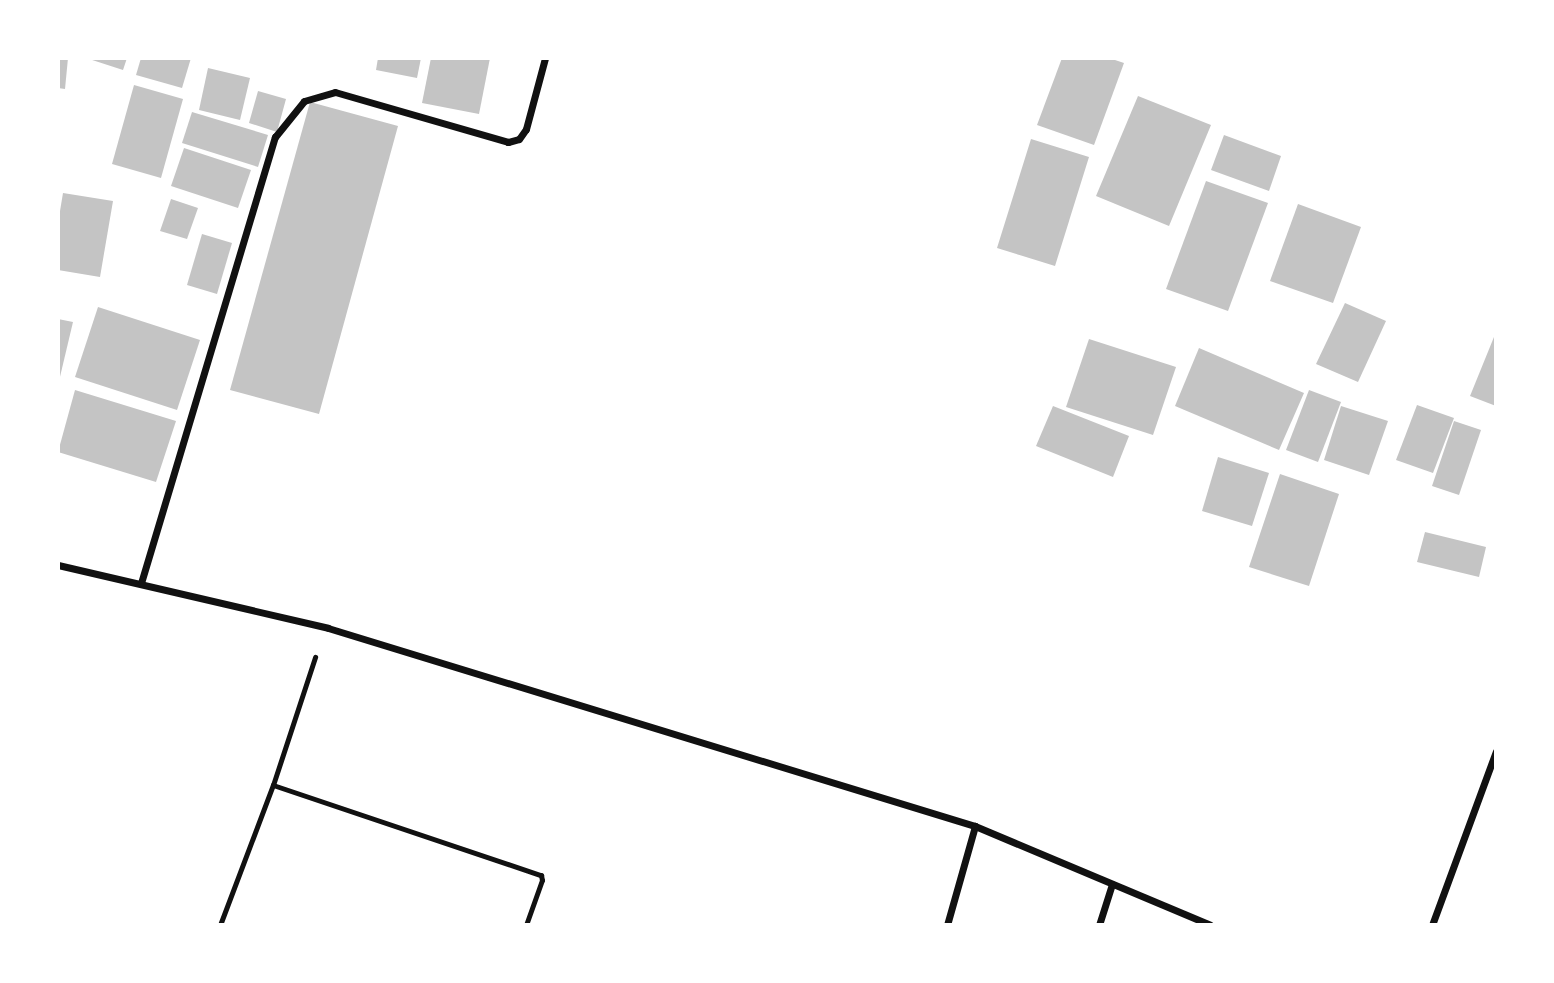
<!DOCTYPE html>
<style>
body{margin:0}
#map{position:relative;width:1554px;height:983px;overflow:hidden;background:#fff;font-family:"Alegreya Sans",sans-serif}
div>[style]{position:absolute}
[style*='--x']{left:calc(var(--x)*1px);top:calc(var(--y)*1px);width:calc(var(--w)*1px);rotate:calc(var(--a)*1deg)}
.building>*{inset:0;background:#c4c4c4}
.service>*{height:5px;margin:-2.5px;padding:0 2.5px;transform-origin:2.5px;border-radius:2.5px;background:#111}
.minor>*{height:7px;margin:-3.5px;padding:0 3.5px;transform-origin:3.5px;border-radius:3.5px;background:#111}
span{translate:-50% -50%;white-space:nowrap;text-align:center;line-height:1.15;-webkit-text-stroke:7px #fff;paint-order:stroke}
.frame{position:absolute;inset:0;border:60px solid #fff;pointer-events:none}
</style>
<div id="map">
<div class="building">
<div style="clip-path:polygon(58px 58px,68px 58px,65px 89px,58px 88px)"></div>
<div style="clip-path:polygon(86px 58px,127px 58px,123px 70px)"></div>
<div style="clip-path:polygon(141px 58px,191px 58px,182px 88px,136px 75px)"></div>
<div style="clip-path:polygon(378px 58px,421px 58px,417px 78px,376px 70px)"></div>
<div style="clip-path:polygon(431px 58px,490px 58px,479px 114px,422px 103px)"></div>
<div style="clip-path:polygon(1062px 58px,1109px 58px,1124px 63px,1094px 145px,1037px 125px)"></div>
<div style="clip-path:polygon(208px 68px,250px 78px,240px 120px,199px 110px)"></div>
<div style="clip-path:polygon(134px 85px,183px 99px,161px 178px,112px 164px)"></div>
<div style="clip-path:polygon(258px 91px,286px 99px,277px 132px,249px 123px)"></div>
<div style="clip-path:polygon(1138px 96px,1211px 125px,1169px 226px,1096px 196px)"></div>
<div style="clip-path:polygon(310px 102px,398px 126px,319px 414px,230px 390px)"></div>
<div style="clip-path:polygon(192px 112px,268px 135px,258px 167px,182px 143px)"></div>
<div style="clip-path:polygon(1224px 135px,1281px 156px,1269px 191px,1211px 170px)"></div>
<div style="clip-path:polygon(1031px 139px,1089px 157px,1055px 266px,997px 248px)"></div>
<div style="clip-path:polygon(184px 148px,251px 170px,238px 208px,171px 186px)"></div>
<div style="clip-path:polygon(1206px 181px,1268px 203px,1228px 311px,1166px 289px)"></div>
<div style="clip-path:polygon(63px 193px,113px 201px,100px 277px,58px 270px,58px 223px)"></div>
<div style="clip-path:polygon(171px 199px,198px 208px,187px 239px,160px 231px)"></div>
<div style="clip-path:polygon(1298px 204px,1361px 227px,1333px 303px,1270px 281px)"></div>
<div style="clip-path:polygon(202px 234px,232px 243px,217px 294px,187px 285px)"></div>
<div style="clip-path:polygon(1345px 303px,1386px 321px,1358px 382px,1316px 364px)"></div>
<div style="clip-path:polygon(98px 307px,200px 340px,177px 410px,75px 377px)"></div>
<div style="clip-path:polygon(58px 319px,73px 322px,59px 381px,58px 381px)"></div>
<div style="clip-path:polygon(1496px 332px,1496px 406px,1470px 396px)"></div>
<div style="clip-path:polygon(1089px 339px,1176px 367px,1153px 435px,1066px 407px)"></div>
<div style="clip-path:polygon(1199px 348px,1304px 393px,1279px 450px,1175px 406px)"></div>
<div style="clip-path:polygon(75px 390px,176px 421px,156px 482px,58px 452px)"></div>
<div style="clip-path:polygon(1309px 390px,1341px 402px,1318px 462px,1286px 450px)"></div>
<div style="clip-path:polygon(1417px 405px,1454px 418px,1433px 473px,1396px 460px)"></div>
<div style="clip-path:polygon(1053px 406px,1129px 436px,1113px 477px,1036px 446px)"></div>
<div style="clip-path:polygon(1341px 406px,1388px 421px,1369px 475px,1324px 460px)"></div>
<div style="clip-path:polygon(1454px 421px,1481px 430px,1459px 495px,1432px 486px)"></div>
<div style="clip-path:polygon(1218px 457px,1269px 473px,1252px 526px,1202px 511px)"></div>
<div style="clip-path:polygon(1280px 474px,1339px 494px,1309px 586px,1249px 567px)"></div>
<div style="clip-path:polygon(1425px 532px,1486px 547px,1479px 577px,1417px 562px)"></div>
</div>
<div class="service">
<div style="--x:273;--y:785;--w:283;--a:18.6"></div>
<div style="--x:541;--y:875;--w:5;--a:79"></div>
<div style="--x:542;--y:880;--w:48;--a:109.6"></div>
<div style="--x:220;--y:925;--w:150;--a:-69.3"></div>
<div style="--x:273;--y:785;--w:135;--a:-71.8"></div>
</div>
<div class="minor">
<div style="--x:58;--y:565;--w:277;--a:13.1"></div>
<div style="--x:328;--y:628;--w:677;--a:17.02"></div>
<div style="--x:975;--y:826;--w:255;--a:22.8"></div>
<div style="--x:141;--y:583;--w:466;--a:-73.3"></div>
<div style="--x:275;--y:137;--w:46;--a:-51.1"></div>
<div style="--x:304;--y:101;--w:32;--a:-16"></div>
<div style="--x:335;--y:92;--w:180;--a:16.1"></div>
<div style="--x:508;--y:142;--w:11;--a:-15"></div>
<div style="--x:519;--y:139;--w:12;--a:-55"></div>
<div style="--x:526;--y:129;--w:73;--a:-75"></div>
<div style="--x:947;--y:925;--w:103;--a:-74.2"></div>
<div style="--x:1099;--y:925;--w:43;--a:-72.4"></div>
<div style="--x:1432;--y:925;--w:185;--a:-69.8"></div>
</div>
<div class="frame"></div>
</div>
